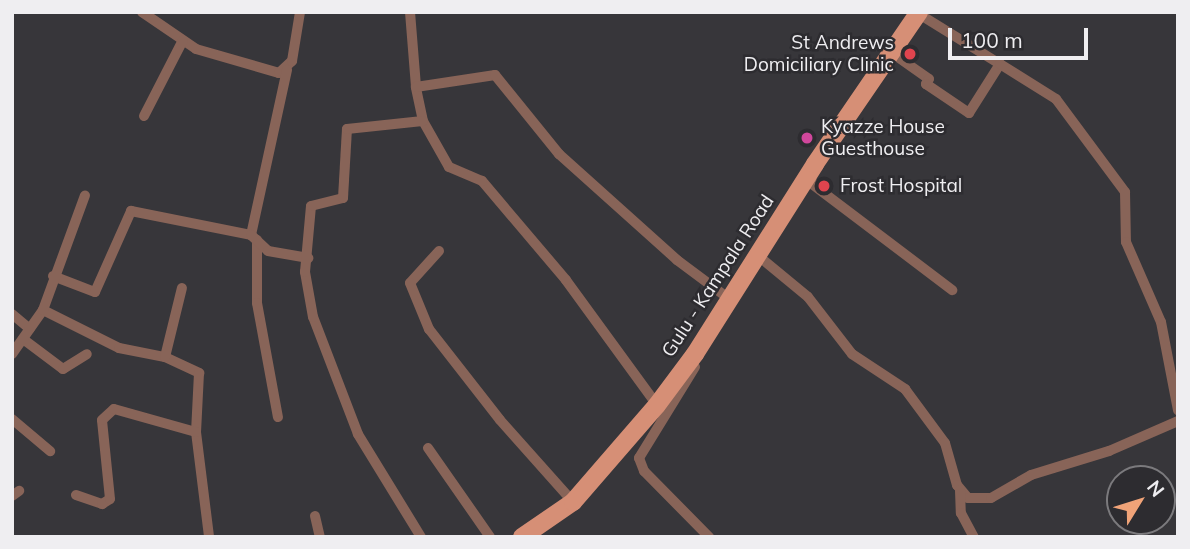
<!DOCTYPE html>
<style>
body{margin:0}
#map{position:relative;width:1190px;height:549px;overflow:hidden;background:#37363a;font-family:Mulish,sans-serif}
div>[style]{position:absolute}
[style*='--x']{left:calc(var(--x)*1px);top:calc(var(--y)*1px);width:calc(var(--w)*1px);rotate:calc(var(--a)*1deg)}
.street>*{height:10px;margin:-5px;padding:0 5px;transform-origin:5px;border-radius:5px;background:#886458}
.primary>*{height:18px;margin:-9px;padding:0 9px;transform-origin:9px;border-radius:9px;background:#d68f76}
.dots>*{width:19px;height:19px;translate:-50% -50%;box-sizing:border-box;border:4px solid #2d2c30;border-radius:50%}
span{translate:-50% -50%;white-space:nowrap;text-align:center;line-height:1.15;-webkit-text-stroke:5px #2d2c30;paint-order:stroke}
.poi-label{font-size:19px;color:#efeef1}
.right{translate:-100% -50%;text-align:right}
.left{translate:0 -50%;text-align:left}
.street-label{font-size:19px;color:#efeef1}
.frame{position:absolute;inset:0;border:14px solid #efeef1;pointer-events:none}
.north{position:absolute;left:1106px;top:465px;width:70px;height:70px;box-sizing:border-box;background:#2d2c30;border:2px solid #7b7a7d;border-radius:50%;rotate:52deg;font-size:19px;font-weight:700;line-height:28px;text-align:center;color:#efeef1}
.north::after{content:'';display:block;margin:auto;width:24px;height:32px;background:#f0a378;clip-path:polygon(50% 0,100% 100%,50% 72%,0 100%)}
.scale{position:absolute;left:948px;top:28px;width:140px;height:32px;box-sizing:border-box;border:4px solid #efeef1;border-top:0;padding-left:9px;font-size:21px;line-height:24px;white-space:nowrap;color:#efeef1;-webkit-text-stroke:5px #2d2c30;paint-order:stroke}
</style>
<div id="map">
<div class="street">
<div style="--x:142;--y:12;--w:65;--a:34.4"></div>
<div style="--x:196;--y:49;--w:86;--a:16.1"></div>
<div style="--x:279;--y:73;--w:18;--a:-43"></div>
<div style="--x:292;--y:61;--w:50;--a:-80.7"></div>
<div style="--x:410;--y:12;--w:75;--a:85.4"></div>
<div style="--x:919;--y:14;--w:95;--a:31.7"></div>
<div style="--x:892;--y:53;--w:45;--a:35.1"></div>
<div style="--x:929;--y:79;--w:6;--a:121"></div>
<div style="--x:926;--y:84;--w:52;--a:34"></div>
<div style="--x:969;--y:113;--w:58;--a:-57.7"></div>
<div style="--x:1000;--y:64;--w:66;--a:32"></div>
<div style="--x:1056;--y:99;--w:116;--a:53.4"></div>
<div style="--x:1125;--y:192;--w:50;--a:88.9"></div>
<div style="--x:1126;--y:242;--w:87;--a:66.4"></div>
<div style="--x:1161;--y:322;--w:90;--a:79.1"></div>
<div style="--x:144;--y:116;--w:85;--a:-62.8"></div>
<div style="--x:810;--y:171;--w:13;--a:81"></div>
<div style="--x:812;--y:184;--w:176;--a:37.1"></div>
<div style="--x:251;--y:235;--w:169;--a:-77.7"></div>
<div style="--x:257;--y:240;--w:63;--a:90"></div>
<div style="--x:257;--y:303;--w:116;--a:79.6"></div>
<div style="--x:439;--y:251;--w:43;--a:132.2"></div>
<div style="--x:410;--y:283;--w:50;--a:67.6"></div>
<div style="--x:429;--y:329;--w:115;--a:52"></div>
<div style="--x:500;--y:420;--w:110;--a:48.3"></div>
<div style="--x:756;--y:254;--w:67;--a:39.6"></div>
<div style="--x:808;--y:297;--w:72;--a:52.3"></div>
<div style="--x:852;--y:354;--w:64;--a:33.4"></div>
<div style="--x:905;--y:389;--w:67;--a:53.5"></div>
<div style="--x:945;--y:443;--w:44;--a:74.1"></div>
<div style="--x:957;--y:485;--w:17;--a:50"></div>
<div style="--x:968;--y:498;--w:23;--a:0"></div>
<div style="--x:991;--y:498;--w:46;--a:-29.9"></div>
<div style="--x:1031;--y:475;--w:82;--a:-17.1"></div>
<div style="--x:1109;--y:451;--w:75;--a:-23.5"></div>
<div style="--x:53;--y:276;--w:45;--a:20.9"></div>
<div style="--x:95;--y:292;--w:89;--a:-66"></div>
<div style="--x:131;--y:211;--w:122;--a:11.3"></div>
<div style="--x:251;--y:235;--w:23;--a:43"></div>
<div style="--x:268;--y:251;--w:41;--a:9.9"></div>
<div style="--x:43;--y:310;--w:85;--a:26.6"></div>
<div style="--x:119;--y:348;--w:47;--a:11.1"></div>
<div style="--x:165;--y:357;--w:38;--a:25"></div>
<div style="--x:199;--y:373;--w:59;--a:92.9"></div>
<div style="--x:196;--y:432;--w:106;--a:82.9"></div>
<div style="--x:12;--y:314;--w:23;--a:40"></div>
<div style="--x:23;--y:339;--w:50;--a:36.9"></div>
<div style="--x:63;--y:369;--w:28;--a:-32"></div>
<div style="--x:12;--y:354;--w:54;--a:-54.8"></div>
<div style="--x:43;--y:310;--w:122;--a:-69.9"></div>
<div style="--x:165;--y:357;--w:71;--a:-76.2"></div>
<div style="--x:695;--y:367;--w:107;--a:121.6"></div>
<div style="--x:639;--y:458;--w:14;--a:69"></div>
<div style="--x:644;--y:471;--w:93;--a:45.4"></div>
<div style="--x:657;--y:405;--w:155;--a:-126.1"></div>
<div style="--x:566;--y:280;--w:130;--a:-130.3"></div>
<div style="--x:482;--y:181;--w:36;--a:-157"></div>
<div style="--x:449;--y:167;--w:53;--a:-119.5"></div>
<div style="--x:423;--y:121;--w:35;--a:-102"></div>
<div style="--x:416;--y:87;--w:80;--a:-8.6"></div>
<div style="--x:495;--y:75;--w:102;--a:51"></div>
<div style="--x:559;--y:154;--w:159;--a:41.9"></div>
<div style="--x:677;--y:260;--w:64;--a:36.7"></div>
<div style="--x:12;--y:419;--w:50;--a:40.1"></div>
<div style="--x:428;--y:448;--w:108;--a:55.1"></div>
<div style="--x:960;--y:490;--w:23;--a:88"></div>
<div style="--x:961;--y:513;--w:27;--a:62"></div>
<div style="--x:76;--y:495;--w:28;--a:19"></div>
<div style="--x:102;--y:504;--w:9;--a:-32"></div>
<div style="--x:110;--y:499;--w:79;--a:-95.8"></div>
<div style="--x:102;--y:420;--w:16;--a:-43"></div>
<div style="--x:114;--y:409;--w:85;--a:15.7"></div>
<div style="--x:12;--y:496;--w:9;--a:-36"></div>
<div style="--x:315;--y:516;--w:22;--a:77"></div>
<div style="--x:421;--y:537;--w:121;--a:-121.5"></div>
<div style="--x:358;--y:434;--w:125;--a:-111"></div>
<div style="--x:313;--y:317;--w:46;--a:-100.1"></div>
<div style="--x:305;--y:272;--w:66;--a:-84.8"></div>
<div style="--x:311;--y:206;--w:33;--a:-14"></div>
<div style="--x:343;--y:198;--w:69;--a:-86.7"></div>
<div style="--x:347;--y:129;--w:76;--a:-6"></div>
</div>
<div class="primary">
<div style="--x:522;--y:537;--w:62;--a:-34.5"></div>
<div style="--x:573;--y:502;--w:128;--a:-49.1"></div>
<div style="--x:657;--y:405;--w:64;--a:-53.3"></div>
<div style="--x:695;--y:354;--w:225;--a:-57.7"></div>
<div style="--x:815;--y:164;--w:184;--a:-55.6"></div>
</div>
<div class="dots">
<div style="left:910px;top:54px;background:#e0444e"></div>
<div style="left:807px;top:138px;background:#d1479c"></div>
<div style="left:824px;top:186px;background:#e0444e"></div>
</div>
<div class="poi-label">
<span class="right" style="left:894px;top:54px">St Andrews<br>Domiciliary Clinic</span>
<span class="left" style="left:821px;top:138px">Kyazze House<br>Guesthouse</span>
<span class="left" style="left:840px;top:186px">Frost Hospital</span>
</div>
<div class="street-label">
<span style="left:718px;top:276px;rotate:-57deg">Gulu - Kampala Road</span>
</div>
<div class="frame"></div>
<div class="north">N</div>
<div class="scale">100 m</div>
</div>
